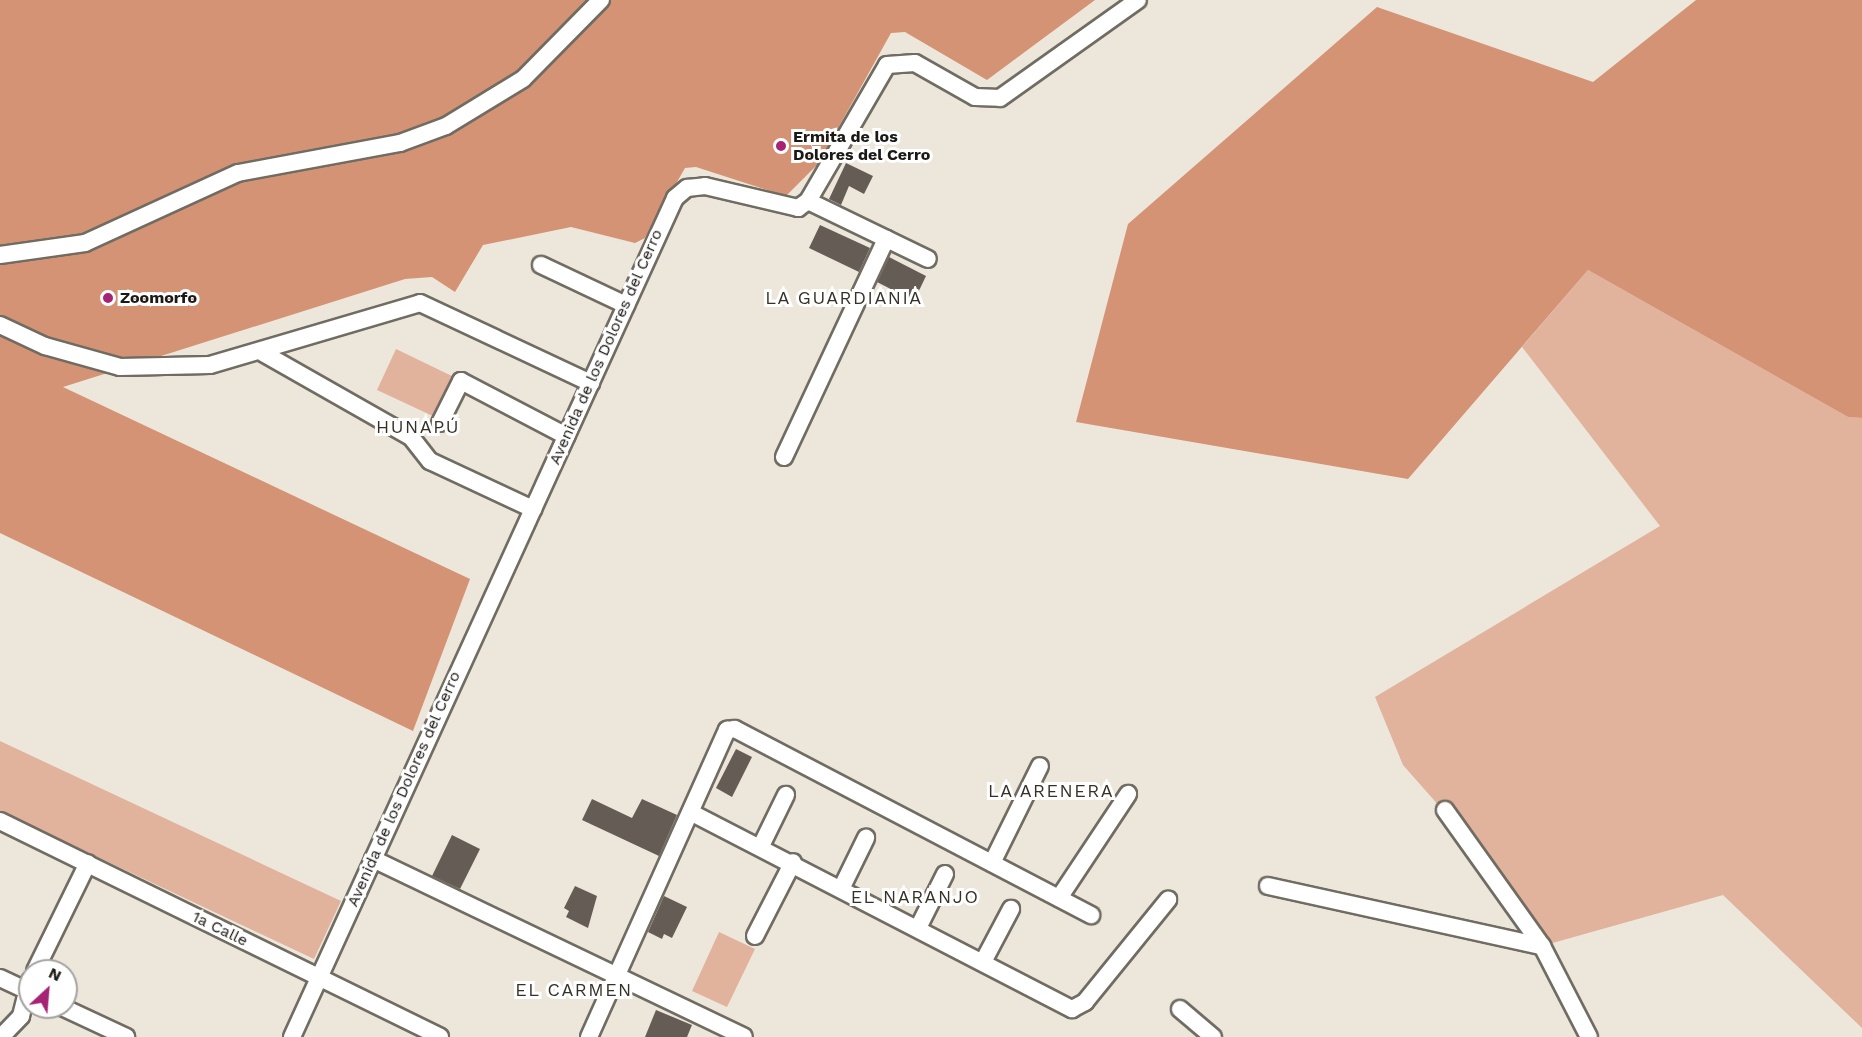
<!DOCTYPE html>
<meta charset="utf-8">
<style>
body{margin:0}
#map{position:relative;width:1862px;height:1037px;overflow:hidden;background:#ede7db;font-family:"Work Sans",sans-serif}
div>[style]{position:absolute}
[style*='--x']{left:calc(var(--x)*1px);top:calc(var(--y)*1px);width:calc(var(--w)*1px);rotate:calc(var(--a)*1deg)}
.green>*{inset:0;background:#e1b29c}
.forest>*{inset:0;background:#d49374}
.building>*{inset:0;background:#655d55}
.roads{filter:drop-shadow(2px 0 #716c62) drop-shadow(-2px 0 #716c62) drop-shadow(0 2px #716c62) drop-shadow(0 -2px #716c62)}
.minor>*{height:16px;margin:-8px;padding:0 8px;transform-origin:8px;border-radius:8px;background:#fff}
.dots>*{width:16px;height:16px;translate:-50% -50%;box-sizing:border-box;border:3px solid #fff;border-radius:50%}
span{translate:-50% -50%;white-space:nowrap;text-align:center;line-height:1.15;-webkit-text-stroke:6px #fff;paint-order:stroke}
.poi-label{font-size:16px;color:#1b1915;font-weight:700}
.left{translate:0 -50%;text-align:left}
.street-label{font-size:16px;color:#1b1915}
.neighbourhood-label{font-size:18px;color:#353128;letter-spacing:1.5px}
.north{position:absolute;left:18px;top:959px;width:60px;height:60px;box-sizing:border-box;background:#fff;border:2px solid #a4a3a1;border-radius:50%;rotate:26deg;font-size:16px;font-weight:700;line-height:24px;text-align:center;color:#1b1915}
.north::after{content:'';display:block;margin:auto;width:21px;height:27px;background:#a52473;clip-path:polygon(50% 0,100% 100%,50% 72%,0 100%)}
</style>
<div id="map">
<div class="green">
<div style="clip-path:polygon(1588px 270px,1848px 417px,1862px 418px,1862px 1028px,1723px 895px,1542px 946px,1463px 833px,1403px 765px,1375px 697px,1660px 526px,1522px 347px)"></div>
<div style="clip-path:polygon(396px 349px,456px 378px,437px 418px,377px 390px)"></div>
<div style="clip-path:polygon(0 741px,341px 901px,314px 959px,0 811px)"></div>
<div style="clip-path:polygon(719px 932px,755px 949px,727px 1007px,692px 991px)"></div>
</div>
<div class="forest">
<div style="clip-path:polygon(0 0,1095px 0,987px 80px,905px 32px,891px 33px,818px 164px,786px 196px,696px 167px,685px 168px,645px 238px,635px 243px,571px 227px,483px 245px,455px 292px,432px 277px,405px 279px,63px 387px,470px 579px,413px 731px,0 533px)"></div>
<div style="clip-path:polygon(1696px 0,1862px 0,1862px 418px,1848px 417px,1588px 270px,1408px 479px,1076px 422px,1128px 224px,1377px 7px,1593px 82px)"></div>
</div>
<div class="building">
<div style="clip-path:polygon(846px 163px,873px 176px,864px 194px,849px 186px,841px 205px,829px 199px)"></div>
<div style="clip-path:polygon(820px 225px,870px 248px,859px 272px,809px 248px)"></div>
<div style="clip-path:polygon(889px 257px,926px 276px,914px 301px,877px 282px)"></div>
<div style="clip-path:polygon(736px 749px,752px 757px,732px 797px,716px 788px)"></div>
<div style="clip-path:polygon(592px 799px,632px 818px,642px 799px,677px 815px,659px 856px,582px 820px)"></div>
<div style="clip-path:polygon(452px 835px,480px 849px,460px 889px,432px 876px)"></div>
<div style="clip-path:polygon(575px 886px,597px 896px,588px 928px,566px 917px,569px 911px,564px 908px)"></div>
<div style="clip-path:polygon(664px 896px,687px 907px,672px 938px,664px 934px,662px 939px,648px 932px)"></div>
<div style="clip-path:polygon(656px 1010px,692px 1025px,687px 1037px,645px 1037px)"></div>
</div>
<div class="roads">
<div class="minor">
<div style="--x:808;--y:201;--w:133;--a:25.8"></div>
<div style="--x:0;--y:255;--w:86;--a:-8"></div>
<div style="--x:85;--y:243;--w:168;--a:-24.6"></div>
<div style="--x:238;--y:173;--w:165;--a:-10.5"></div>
<div style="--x:400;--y:143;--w:49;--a:-20.3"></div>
<div style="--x:446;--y:126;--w:90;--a:-31.4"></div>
<div style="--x:523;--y:79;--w:111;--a:-45.4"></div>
<div style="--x:541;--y:265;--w:94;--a:25.2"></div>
<div style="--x:0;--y:325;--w:50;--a:25"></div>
<div style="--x:45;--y:346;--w:78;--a:15.6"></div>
<div style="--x:120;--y:367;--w:90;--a:-1.3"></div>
<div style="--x:210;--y:365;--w:219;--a:-16.4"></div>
<div style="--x:420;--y:303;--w:189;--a:25.1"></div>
<div style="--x:263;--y:353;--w:170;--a:29.6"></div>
<div style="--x:411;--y:437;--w:31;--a:52"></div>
<div style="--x:430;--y:461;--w:114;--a:25"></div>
<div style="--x:440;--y:423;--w:47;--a:-63.4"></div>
<div style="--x:461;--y:381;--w:119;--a:27.6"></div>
<div style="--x:784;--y:457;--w:241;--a:-64.9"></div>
<div style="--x:1445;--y:810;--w:167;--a:54.5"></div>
<div style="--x:1542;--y:946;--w:102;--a:62.7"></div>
<div style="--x:692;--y:813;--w:428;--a:27.3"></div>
<div style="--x:1072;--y:1009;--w:15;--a:-28"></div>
<div style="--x:1085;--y:1002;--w:132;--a:-50.9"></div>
<div style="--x:0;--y:821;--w:490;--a:26.1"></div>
<div style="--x:761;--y:846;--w:57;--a:-63.9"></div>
<div style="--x:373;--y:859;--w:411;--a:25.6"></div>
<div style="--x:992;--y:863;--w:108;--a:-63.7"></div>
<div style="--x:1268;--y:886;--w:280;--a:12.4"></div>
<div style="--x:842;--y:887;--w:55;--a:-63.9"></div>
<div style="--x:1059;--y:898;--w:125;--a:-56.4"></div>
<div style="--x:919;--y:926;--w:58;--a:-63.4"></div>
<div style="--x:755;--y:936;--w:83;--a:-62.8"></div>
<div style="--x:984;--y:960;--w:58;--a:-62.1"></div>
<div style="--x:35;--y:971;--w:120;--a:-63.9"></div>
<div style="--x:0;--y:978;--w:33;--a:25"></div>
<div style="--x:62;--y:1007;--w:71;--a:25.1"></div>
<div style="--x:1180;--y:1009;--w:43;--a:40.3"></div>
<div style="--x:1;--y:1037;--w:29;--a:-46"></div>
<div style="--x:21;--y:1016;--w:36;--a:-76"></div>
<div style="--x:292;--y:1037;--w:922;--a:-65.46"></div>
<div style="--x:675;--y:198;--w:16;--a:-40"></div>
<div style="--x:687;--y:188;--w:18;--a:-6"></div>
<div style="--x:705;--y:186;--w:96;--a:13.3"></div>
<div style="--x:798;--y:208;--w:12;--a:-35"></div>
<div style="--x:808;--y:201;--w:157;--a:-59.8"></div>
<div style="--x:887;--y:65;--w:28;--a:-4"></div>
<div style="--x:915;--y:63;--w:69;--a:29.5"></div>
<div style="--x:975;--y:97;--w:25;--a:2"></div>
<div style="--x:1000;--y:98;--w:169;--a:-35.4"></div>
<div style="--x:589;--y:1037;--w:337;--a:-65.8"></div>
<div style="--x:727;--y:730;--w:8;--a:-7"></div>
<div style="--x:735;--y:729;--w:402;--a:27.6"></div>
</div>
</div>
<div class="dots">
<div style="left:781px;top:146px;background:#a52473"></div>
<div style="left:108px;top:298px;background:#a52473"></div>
</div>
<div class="poi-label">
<span class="left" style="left:793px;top:146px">Ermita de los<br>Dolores del Cerro</span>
<span class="left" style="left:120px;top:298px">Zoomorfo</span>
</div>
<div class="street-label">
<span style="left:606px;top:347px;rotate:-66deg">Avenida de los Dolores del Cerro</span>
<span style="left:404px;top:789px;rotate:-66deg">Avenida de los Dolores del Cerro</span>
<span style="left:220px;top:929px;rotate:26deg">1a Calle</span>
</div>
<div class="neighbourhood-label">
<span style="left:844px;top:298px">LA GUARDIANIA</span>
<span style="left:418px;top:427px">HUNAPÚ</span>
<span style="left:1051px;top:791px">LA ARENERA</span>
<span style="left:915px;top:897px">EL NARANJO</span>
<span style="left:574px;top:990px">EL CARMEN</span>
</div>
<div class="north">N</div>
</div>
